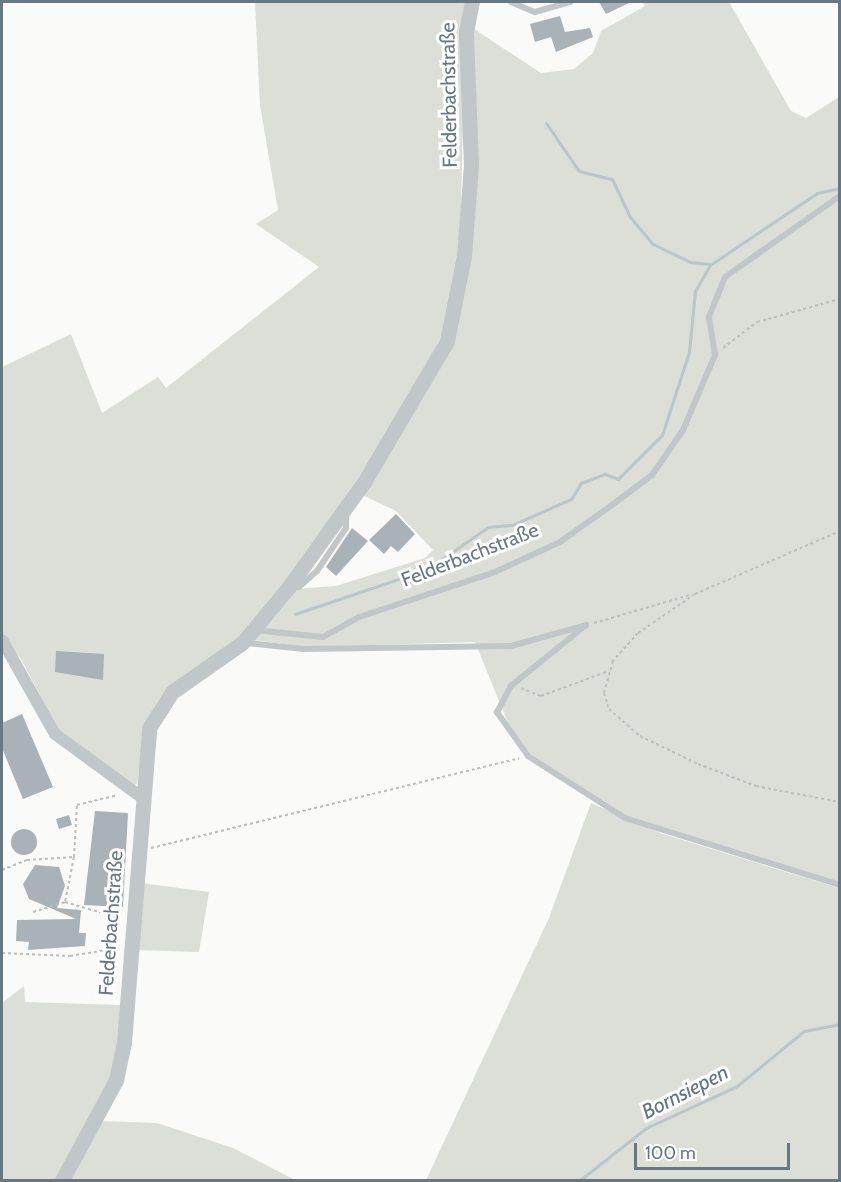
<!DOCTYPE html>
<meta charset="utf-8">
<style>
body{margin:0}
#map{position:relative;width:841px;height:1182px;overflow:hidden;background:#fafaf8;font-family:Cabin,sans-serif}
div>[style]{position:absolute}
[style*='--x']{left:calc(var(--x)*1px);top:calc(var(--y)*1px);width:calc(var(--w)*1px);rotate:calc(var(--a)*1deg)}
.green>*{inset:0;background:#dbdfd7}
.stream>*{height:3px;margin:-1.5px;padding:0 1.5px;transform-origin:1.5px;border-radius:1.5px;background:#bac6c9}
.building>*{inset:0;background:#a9b2b7}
.round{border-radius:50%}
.path>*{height:2px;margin-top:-1px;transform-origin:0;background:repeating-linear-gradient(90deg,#bcbfc1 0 3px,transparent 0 6px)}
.service>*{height:6px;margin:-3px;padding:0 3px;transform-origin:3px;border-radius:3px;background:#c1c6c9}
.minor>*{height:12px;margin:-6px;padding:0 6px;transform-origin:6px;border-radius:6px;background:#c1c6c9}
.tertiary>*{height:15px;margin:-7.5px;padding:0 7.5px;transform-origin:7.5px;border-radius:7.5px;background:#c1c6c9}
span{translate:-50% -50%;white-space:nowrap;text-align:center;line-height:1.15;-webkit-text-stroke:6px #fff;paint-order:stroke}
.street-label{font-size:20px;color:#667881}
.water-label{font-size:21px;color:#61767b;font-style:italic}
.frame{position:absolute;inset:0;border:3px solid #667881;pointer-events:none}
.scale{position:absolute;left:634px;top:1143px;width:156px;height:27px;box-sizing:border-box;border:3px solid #667881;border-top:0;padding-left:8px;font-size:18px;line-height:21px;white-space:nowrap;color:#667881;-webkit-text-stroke:4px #fff;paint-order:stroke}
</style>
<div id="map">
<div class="green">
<div style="clip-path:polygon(255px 2px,466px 2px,460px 244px,445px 329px,400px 417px,291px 576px,242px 636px,158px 700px,145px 727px,137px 784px,130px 787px,59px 731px,21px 659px,2px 636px,2px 367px,71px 334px,102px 413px,158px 377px,166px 388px,319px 267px,256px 224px,278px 210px,260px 105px)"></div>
<div style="clip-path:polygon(643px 2px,729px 2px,791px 111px,806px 118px,839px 97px,839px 882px,627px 816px,530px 754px,508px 723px,475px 642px,306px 647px,254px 640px,294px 589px,336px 586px,425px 558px,433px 550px,396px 511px,360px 494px,452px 342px,460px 312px,477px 132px,471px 27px,541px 73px,574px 69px,593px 53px,601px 31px,645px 6px)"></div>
<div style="clip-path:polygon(591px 803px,663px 834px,839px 888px,839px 1180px,426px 1180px,549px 918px)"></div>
<div style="clip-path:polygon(141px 883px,209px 892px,199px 952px,134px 950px)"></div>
<div style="clip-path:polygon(24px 986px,25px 1002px,121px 1005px,120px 1044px,100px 1121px,157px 1123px,233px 1148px,295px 1180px,2px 1180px,2px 1003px)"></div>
</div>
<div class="stream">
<div style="--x:546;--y:123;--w:58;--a:55.5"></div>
<div style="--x:579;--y:171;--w:34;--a:14"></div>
<div style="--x:612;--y:179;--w:42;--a:64.7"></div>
<div style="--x:630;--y:217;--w:35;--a:50"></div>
<div style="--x:653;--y:244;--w:41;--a:25.9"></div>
<div style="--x:690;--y:262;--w:19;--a:6"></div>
<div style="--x:295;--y:614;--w:140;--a:-18.7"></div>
<div style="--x:428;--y:569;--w:73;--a:-35"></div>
<div style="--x:488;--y:527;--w:24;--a:-5"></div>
<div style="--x:512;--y:525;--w:64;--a:-23.8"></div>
<div style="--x:571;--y:499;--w:19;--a:-58"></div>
<div style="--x:581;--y:483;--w:26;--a:-21"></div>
<div style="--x:605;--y:474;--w:14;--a:21"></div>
<div style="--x:618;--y:479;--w:62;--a:-45"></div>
<div style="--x:662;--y:435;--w:87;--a:-72"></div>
<div style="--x:689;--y:352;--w:61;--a:-84.4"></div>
<div style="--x:695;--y:291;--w:30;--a:-60"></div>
<div style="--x:710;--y:265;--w:129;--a:-33.9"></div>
<div style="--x:817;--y:193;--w:24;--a:-12"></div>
<div style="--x:580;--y:1180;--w:84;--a:-38.2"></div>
<div style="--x:646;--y:1128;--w:100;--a:-24.8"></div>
<div style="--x:737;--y:1086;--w:87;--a:-39.4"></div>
<div style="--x:804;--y:1031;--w:37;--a:-11"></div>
</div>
<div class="building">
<div style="clip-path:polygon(599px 2px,631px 2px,606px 14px)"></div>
<div style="clip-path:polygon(560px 16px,565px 32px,590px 28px,593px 37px,556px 52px,551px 37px,535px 42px,530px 24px)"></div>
<div style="clip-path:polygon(396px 514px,415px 534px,398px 552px,391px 546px,384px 554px,369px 540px)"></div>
<div style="clip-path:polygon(352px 528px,368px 541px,336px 576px,326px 567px)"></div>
<div style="clip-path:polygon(56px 651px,104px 654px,103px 680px,55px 672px)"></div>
<div style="clip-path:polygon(22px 714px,53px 787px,23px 799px,2px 748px,2px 723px)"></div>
<div style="clip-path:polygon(95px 811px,128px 813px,123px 907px,84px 905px)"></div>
<div style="clip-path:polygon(69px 815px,72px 825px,59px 829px,56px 819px)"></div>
<div class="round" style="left:11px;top:829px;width:26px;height:26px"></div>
<div style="clip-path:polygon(35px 865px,59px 867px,65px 886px,57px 908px,81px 910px,79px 933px,86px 933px,85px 946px,28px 950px,29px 942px,16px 941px,17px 920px,76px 919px,29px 899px,23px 884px)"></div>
</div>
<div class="path">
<div style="--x:723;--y:348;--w:43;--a:-37.4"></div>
<div style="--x:757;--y:322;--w:86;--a:-15.5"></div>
<div style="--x:695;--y:594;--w:69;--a:145.6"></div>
<div style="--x:638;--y:633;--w:38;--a:132"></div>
<div style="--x:613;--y:661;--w:33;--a:106"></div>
<div style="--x:604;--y:693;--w:17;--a:73"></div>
<div style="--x:609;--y:709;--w:41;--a:41.1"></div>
<div style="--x:640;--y:736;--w:64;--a:25.8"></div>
<div style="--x:698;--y:764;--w:62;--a:20.8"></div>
<div style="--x:756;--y:786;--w:86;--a:10.8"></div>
<div style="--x:695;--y:594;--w:158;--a:-23.5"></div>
<div style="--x:594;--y:623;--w:100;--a:-16.3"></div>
<div style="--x:521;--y:688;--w:22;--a:22"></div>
<div style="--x:541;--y:696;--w:72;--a:-20.2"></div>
<div style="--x:151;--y:848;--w:379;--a:-13.7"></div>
<div style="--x:74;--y:857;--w:52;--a:-86.7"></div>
<div style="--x:77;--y:805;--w:42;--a:-13.7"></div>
<div style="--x:2;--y:870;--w:27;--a:-22"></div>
<div style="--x:27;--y:860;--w:47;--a:-3.7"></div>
<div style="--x:74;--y:857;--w:46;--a:101.3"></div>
<div style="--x:33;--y:912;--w:34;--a:-17"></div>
<div style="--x:65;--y:902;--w:56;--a:16.5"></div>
<div style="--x:119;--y:918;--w:21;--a:93"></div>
<div style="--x:2;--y:953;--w:68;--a:2.5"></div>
<div style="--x:70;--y:956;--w:49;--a:-9.5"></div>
</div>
<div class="service">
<div style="--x:511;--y:2;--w:26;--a:23"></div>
<div style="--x:535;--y:12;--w:37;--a:-16"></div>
<div style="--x:289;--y:588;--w:10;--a:-6"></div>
<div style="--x:299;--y:587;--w:24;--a:-42"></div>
<div style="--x:317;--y:571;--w:52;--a:-56"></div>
<div style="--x:346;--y:528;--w:19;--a:-90"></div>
<div style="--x:254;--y:630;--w:69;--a:5.8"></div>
<div style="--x:323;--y:637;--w:41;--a:-29.1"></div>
<div style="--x:359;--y:617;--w:143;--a:-18.3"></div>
<div style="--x:495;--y:572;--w:72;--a:-24.8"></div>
<div style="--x:560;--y:542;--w:69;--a:-35.5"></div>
<div style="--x:616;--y:502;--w:45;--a:-36.9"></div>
<div style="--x:652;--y:475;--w:55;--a:-55.4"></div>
<div style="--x:683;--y:430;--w:82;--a:-66.9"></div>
<div style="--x:715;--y:355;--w:38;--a:-99"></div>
<div style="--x:709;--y:317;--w:43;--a:-68.2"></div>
<div style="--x:725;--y:277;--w:141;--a:-35.2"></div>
<div style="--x:246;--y:643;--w:58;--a:5.9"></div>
<div style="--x:304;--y:649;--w:207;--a:-0.8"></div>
<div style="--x:511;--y:646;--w:78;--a:-15.6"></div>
<div style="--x:586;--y:625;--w:97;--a:140.9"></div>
<div style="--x:511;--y:686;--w:30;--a:118"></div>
<div style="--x:497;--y:712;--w:54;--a:54.8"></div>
<div style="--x:528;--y:756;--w:115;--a:32.6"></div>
<div style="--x:625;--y:818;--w:225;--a:17.3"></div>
</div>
<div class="minor">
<div style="--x:2;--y:640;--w:108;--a:60.6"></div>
<div style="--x:55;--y:734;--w:107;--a:36.2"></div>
</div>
<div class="tertiary">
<div style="--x:62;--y:1180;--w:114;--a:-61.6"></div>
<div style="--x:116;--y:1080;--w:39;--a:-78"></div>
<div style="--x:124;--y:1042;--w:315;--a:-85.4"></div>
<div style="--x:149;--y:728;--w:43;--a:-57.4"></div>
<div style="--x:172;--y:692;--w:85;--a:-35"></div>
<div style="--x:242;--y:643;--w:72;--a:-50.1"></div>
<div style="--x:288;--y:588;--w:130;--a:-54.4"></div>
<div style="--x:364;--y:482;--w:164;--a:-59.5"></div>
<div style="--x:447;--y:341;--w:87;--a:-78.7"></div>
<div style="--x:464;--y:256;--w:91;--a:-85.6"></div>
<div style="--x:471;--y:165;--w:133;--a:-92.2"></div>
<div style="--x:466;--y:32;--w:31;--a:-79"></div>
</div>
<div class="street-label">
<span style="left:449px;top:95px;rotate:-91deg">Felderbachstraße</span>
<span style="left:470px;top:555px;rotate:-21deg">Felderbachstraße</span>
<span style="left:111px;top:923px;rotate:-86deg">Felderbachstraße</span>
</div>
<div class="water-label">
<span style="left:685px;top:1092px;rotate:-27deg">Bornsiepen</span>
</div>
<div class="frame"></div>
<div class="scale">100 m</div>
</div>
